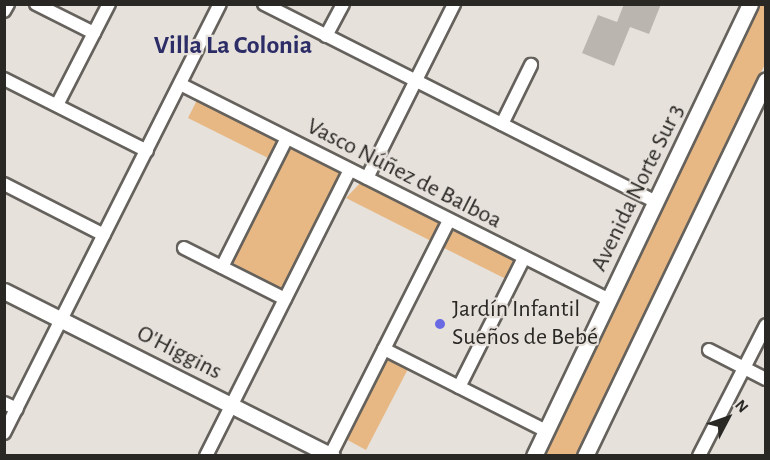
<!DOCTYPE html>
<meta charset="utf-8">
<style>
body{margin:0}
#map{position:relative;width:770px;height:460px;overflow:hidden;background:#e6e1db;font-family:"Alegreya Sans",sans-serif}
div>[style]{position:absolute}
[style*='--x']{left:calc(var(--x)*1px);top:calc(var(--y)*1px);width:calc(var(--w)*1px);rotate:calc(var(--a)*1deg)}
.green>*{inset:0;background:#e7b884}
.building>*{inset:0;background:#bbb5b0}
.roads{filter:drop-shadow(2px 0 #65615c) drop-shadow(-2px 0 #65615c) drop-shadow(0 2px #65615c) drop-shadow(0 -2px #65615c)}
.minor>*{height:12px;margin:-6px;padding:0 6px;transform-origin:6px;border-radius:6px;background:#fff}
.tertiary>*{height:15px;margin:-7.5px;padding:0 7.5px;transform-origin:7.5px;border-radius:7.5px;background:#fff}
.dots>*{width:16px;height:16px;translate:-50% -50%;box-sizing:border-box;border:3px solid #e6e1db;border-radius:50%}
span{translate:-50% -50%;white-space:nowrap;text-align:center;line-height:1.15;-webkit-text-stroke:4.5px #e6e1db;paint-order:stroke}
.street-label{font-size:24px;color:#2a2825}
.poi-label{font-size:24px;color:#2a2825}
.left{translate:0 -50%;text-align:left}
.neighbourhood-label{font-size:26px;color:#2c2c67;font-weight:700}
.frame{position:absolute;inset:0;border:6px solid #2a2825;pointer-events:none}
.north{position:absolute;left:698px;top:388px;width:60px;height:60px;-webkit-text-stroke:4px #e6e1db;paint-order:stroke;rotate:49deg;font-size:16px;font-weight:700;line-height:24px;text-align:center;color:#2a2825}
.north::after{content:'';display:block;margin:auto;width:21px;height:27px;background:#2a2825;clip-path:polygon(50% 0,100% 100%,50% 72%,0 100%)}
</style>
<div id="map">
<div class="green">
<div style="clip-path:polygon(759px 5px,765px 5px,765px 64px,579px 455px,543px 456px)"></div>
<div style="clip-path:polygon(198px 98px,274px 137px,279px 146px,272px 160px,188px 118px)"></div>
<div style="clip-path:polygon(289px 146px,337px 169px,339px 175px,284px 287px,277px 289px,230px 261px)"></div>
<div style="clip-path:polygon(362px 181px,439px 221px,433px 242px,346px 198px)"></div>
<div style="clip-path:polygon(456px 228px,513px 257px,516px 266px,508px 280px,440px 246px)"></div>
<div style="clip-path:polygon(393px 359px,409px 367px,366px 450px,344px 438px,382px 363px)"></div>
</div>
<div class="building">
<div style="clip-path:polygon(624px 4px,661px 4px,649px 34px,630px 27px,614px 66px,582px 53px,598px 15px,617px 22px)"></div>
</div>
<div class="roads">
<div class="minor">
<div style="--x:36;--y:4;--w:65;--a:26.6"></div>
<div style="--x:264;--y:4;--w:439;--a:26.8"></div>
<div style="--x:4;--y:11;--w:8;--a:-60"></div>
<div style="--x:326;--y:36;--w:36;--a:-62"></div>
<div style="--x:4;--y:79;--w:160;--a:26.7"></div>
<div style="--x:180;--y:84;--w:480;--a:26.7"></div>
<div style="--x:57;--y:105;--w:114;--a:-62.8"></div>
<div style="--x:502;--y:124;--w:66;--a:-63.8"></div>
<div style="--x:367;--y:178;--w:195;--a:-63.4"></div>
<div style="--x:4;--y:184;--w:112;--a:27"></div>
<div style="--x:184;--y:248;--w:113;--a:26.8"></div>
<div style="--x:222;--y:267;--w:144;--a:-63.3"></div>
<div style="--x:384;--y:349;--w:182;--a:26.8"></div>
<div style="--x:709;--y:350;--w:64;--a:27"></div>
<div style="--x:459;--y:387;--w:144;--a:-63.3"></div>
<div style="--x:4;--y:403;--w:14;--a:25"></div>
<div style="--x:4;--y:433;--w:480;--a:-63.3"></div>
<div style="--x:206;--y:456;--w:320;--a:-63.3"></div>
<div style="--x:330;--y:456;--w:264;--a:-63.2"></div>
<div style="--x:699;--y:456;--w:147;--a:-62.9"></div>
</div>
<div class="tertiary">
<div style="--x:4;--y:291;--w:367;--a:26.7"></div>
<div style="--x:534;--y:456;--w:501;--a:-64.46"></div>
<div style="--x:585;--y:456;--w:417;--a:-64.3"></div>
</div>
</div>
<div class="dots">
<div style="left:440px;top:324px;background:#696ae3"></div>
</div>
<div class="street-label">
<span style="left:404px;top:174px;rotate:27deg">Vasco Núñez de Balboa</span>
<span style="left:638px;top:188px;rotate:-64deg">Avenida Norte Sur 3</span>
<span style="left:179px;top:353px;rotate:27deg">O'Higgins</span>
</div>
<div class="poi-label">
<span class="left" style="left:452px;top:324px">Jardín Infantil<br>Sueños de Bebé</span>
</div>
<div class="neighbourhood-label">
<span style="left:233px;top:46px">Villa La Colonia</span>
</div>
<div class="frame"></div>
<div class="north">N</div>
</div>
